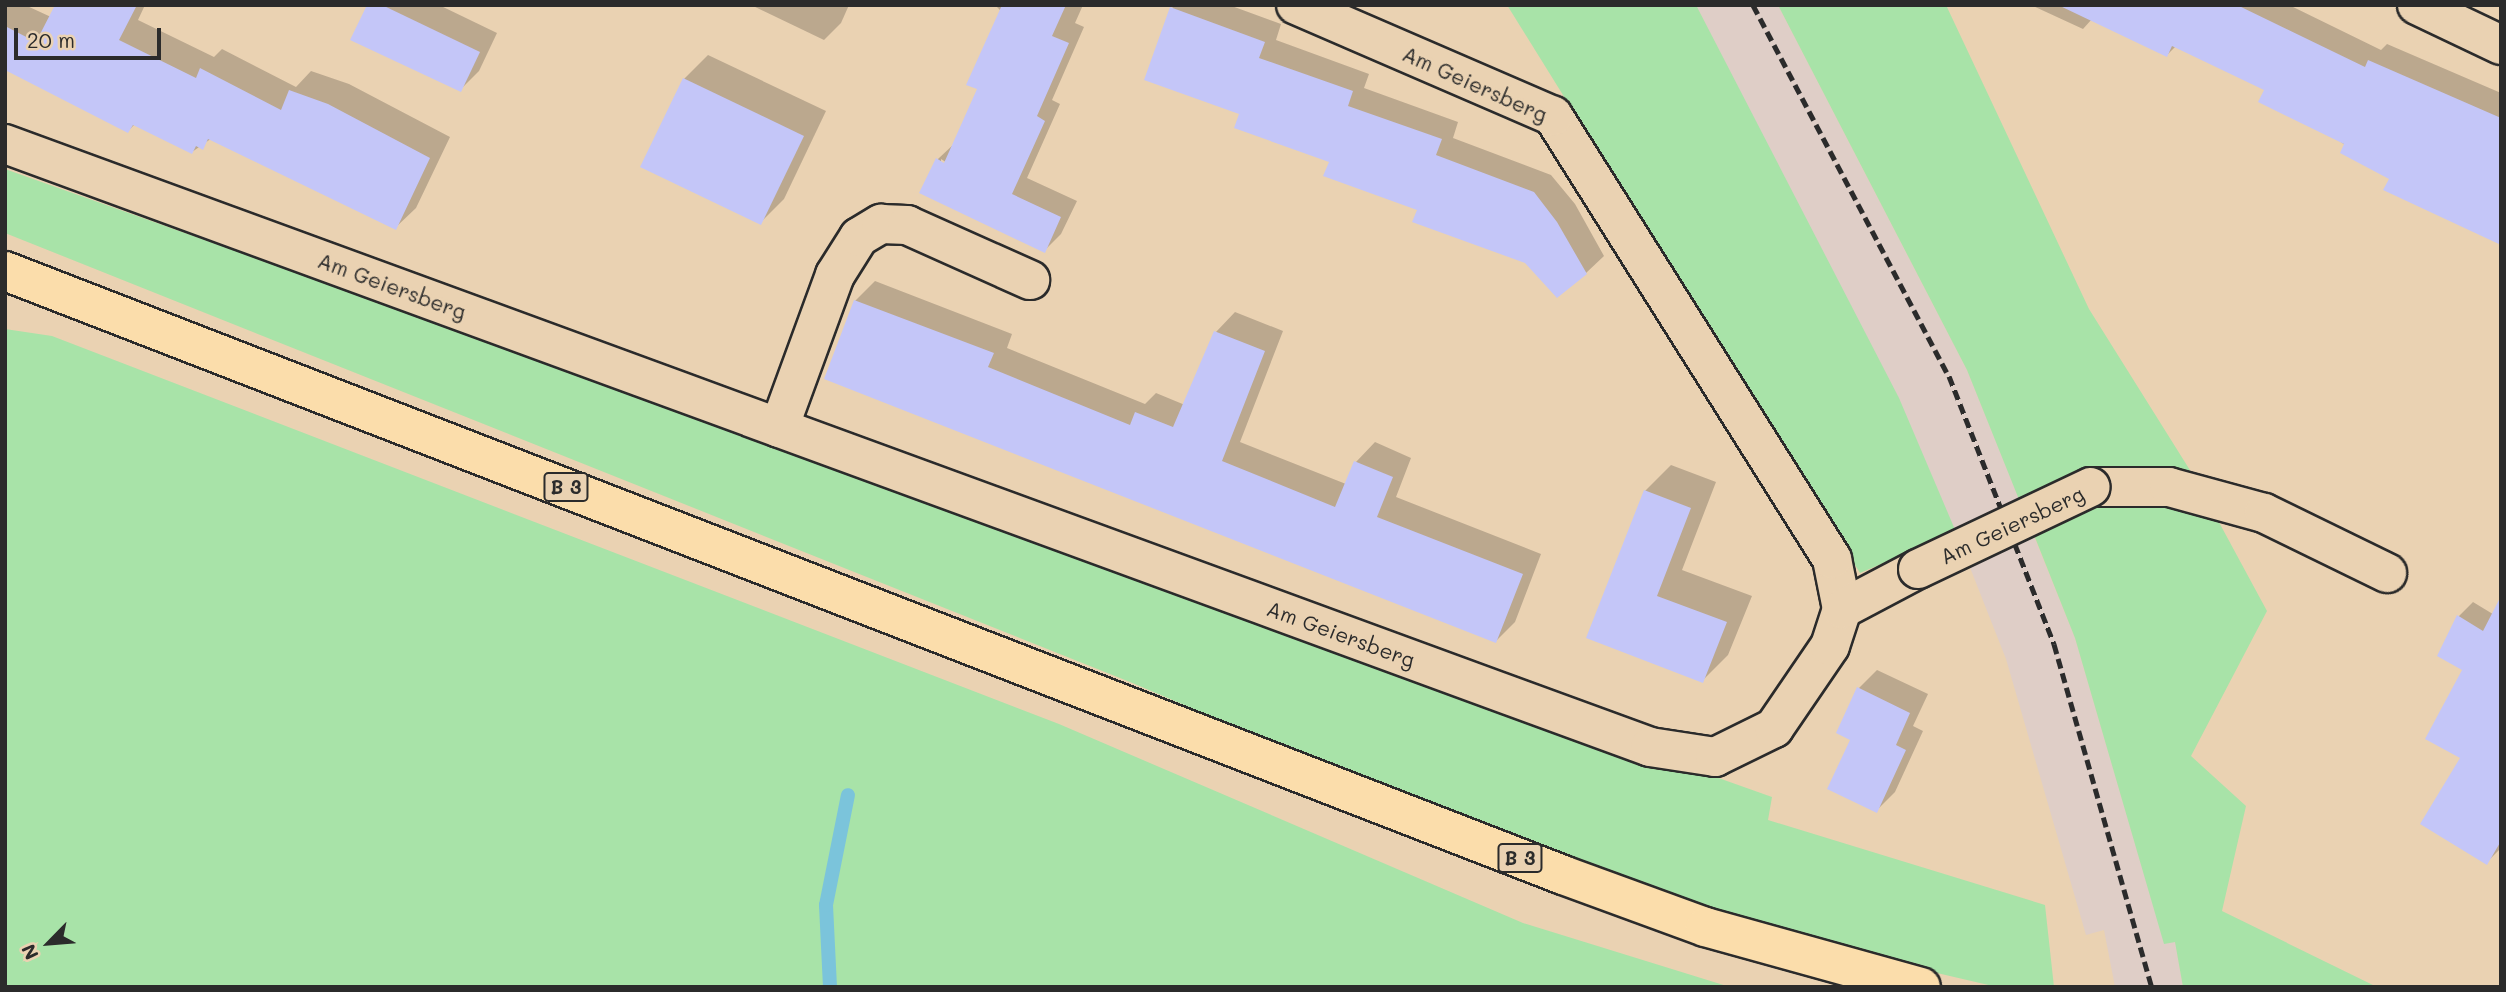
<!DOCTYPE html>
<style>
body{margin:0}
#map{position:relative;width:2506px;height:992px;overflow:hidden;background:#ead2b2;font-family:Mali,sans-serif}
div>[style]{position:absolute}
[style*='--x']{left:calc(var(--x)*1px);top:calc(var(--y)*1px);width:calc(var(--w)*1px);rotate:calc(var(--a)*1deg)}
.built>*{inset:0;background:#dfcec7}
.green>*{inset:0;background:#a8e3a8}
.shadow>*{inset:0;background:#0003}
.stream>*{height:14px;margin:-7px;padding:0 7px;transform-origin:7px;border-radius:7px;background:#7bc4db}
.building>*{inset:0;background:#c4c6f8}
.roads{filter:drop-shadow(2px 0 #2b2b2b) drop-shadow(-2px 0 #2b2b2b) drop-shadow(0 2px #2b2b2b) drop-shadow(0 -2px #2b2b2b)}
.minor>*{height:38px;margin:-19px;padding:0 19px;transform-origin:19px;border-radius:19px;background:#ead2b2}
.major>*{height:38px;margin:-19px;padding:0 19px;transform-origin:19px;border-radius:19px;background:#fbddab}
.rail>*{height:5px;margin-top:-2.5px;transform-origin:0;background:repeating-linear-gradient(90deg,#2b2b2b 0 10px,transparent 0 15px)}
.bridges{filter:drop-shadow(2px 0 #2b2b2b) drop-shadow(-2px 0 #2b2b2b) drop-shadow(0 2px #2b2b2b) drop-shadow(0 -2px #2b2b2b)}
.minor-bridge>*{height:38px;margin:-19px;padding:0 19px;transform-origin:19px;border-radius:19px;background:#ead2b2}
span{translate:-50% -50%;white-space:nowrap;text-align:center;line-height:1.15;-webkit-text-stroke:5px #ead2b2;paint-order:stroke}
.shield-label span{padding:2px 5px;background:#ead2b2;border:2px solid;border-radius:5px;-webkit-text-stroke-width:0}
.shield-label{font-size:19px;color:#2b2b2b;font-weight:700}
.street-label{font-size:21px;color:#2b2b2b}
.frame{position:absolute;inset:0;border:7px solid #2b2b2b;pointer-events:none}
.north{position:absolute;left:14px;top:908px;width:70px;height:70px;-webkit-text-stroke:5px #ead2b2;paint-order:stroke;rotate:245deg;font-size:19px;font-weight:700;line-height:28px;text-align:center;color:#2b2b2b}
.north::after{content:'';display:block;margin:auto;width:24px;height:32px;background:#2b2b2b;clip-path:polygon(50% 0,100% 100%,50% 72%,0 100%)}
.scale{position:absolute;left:14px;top:28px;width:147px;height:32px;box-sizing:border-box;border:4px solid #2b2b2b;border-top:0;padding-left:9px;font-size:21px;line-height:24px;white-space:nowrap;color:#2b2b2b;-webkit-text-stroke:5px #ead2b2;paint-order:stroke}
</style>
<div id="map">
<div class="built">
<div style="clip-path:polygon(1696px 5px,1778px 5px,1967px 370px,2075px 638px,2164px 943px,2175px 941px,2183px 987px,2115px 987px,2104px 930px,2086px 935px,2006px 659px,1956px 532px)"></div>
</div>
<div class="green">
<div style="clip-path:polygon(1507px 5px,1696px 5px,1899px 398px,1956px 532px,1860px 573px)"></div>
<div style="clip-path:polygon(1778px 5px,1946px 5px,2089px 309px,2193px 475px,2169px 467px,2090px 469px,2020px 502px,1967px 370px)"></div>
<div style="clip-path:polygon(5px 169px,1772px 797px,1768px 820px,2045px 905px,2054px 987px,1997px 987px,1800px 941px,1491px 835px,1130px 682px,5px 233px)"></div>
<div style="clip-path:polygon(5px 329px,52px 336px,1059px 724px,1523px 923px,1730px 987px,5px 987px)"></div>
<div style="clip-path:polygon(2168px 501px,2214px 513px,2267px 611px,2191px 756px,2246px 806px,2222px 911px,2377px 987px,2183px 987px,2175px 942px,2164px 944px,2075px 638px,2032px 530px,2094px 502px)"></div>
</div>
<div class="shadow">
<div style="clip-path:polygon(5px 5px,25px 5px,51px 17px,57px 5px,145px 5px,138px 20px,214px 57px,222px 49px,296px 87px,311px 71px,349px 84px,450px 137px,416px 208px,395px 228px,212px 138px,192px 152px,135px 124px,128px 131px,5px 68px)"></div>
<div style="clip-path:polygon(369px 5px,439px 5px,497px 33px,479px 71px,460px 90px)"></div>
<div style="clip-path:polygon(751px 5px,849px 5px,841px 23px,824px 40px)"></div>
<div style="clip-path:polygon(evenodd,995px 5px,1083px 5px,1075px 23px,1084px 27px,1052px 100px,1060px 104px,1027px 178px,1077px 201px,1061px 234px,1044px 251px,922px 193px,938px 159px,955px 143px,979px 89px,969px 84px,1001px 11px,995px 5px,941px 159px,952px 166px,950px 168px,941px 164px,941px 159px)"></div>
<div style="clip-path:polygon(1175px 5px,1229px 5px,1281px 24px,1276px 40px,1369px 74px,1364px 88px,1458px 122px,1453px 138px,1551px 175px,1575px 204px,1604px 256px,1586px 273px,1526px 262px,1241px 113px,1172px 8px)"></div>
<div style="clip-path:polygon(2031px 5px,2289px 5px,2381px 50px,2387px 44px,2501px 93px,2501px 243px,2391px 178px,2267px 89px,2176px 46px,2167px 55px,2092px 19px,2083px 29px)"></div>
<div style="clip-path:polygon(708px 55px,826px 111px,784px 199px,760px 223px,684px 79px)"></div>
<div style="clip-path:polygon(875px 281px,1012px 334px,1007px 348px,1145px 404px,1156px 393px,1185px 405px,1216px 332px,1235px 312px,1283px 331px,1240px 442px,1346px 484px,1356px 462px,1375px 442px,1411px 458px,1396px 497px,1541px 554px,1515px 622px,1496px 641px,855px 301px)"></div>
<div style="clip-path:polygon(1671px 465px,1716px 482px,1682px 570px,1752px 596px,1728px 655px,1702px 681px,1589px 637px,1645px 491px)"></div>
<div style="clip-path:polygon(2473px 602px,2501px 619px,2501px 848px,2486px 863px,2462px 758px,2464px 669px,2439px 655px,2459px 616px)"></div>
<div style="clip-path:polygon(1877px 670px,1928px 694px,1913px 726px,1923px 731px,1895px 792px,1877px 810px,1859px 688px)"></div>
</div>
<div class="stream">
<div style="--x:830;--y:987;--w:82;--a:-92.8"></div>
<div style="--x:826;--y:905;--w:112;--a:-78.7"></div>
</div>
<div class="building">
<div style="clip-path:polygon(55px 5px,137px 5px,119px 40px,196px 78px,200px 68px,281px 110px,289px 90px,328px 104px,430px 158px,396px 230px,208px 139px,203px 150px,196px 146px,192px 154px,133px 125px,128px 133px,5px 70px,5px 26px,36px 42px)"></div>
<div style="clip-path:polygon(367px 5px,382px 5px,480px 52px,461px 92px,350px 40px)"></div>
<div style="clip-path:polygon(1002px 5px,1066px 5px,1052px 36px,1069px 43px,1037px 116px,1045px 121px,1012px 194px,1061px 217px,1045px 253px,919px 193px,936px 158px,944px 163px,977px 89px,966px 85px)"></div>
<div style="clip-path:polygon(2058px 5px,2237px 5px,2365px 67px,2368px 60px,2501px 118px,2501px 245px,2383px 190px,2389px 179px,2340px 153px,2344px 144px,2258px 102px,2264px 90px,2172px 46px,2167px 57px)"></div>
<div style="clip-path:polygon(1170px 7px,1265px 42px,1259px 58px,1353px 91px,1348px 106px,1442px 139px,1436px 155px,1534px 192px,1557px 222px,1587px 274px,1557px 298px,1525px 263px,1412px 222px,1417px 210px,1323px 176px,1329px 162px,1234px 128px,1239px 114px,1144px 80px)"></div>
<div style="clip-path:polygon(683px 78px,804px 136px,761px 225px,640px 167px)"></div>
<div style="clip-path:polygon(854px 300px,994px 353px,988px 367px,1130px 425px,1135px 412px,1173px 427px,1214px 331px,1265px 351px,1222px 461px,1335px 507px,1354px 461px,1393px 477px,1377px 517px,1523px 574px,1496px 643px,824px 379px)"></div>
<div style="clip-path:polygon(1644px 490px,1691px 508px,1657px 596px,1727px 622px,1703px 683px,1586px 638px)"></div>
<div style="clip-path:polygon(2501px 596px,2501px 841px,2487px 865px,2420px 824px,2460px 758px,2425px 739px,2462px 670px,2437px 656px,2457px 615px,2483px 631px)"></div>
<div style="clip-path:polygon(1857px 687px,1910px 713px,1896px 745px,1906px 750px,1877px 813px,1827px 789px,1850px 740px,1836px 733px)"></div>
</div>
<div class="roads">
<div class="minor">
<div style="--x:2417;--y:5;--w:93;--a:25.5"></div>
<div style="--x:5;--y:144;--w:1752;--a:20.13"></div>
<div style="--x:1650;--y:747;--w:66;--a:8.7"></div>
<div style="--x:1715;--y:757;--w:66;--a:-26.2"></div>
<div style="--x:1774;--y:728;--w:99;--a:-55.7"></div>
<div style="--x:1830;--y:646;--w:39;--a:-72"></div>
<div style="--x:1842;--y:609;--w:51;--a:-101.3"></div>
<div style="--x:1832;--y:559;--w:524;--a:-122.2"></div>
<div style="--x:1553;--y:116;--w:280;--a:-156.6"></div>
<div style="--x:779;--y:428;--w:163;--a:-69.9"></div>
<div style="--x:835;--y:275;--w:45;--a:-57.7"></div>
<div style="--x:859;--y:237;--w:26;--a:-31"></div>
<div style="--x:881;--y:224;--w:26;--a:2"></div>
<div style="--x:907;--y:225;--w:135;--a:24.1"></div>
<div style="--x:2091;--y:487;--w:78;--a:0"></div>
<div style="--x:2169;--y:487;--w:98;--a:15.3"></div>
<div style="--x:2264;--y:513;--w:137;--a:26"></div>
<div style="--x:1842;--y:609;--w:86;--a:-27.8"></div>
</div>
<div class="major">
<div style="--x:5;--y:271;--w:1671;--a:21.19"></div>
<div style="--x:1563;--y:875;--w:151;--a:20.1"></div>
<div style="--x:1705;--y:927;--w:224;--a:15.5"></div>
</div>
</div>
<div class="rail">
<div style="--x:1753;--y:5;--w:420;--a:62.2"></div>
<div style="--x:1949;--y:376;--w:288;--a:68.6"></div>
<div style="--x:2054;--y:644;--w:357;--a:74.1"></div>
</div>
<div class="bridges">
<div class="minor-bridge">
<div style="--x:1918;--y:569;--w:191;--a:-25.4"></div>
</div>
</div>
<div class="shield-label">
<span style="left:566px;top:487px">B 3</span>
<span style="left:1520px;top:858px">B 3</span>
</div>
<div class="street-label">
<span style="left:1475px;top:84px;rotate:24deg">Am Geiersberg</span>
<span style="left:392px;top:286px;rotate:20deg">Am Geiersberg</span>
<span style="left:2012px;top:525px;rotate:-25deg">Am Geiersberg</span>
<span style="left:1341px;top:634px;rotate:20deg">Am Geiersberg</span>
</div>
<div class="frame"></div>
<div class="north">N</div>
<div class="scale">20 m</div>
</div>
